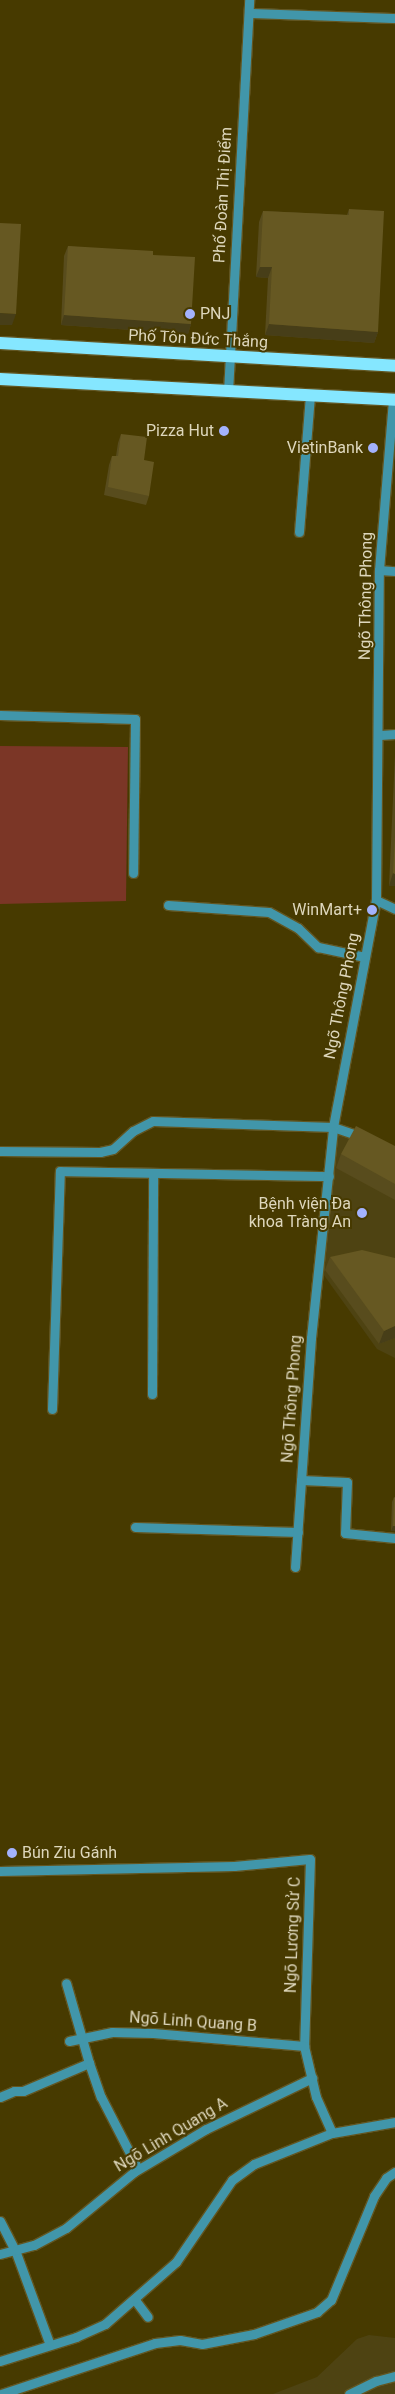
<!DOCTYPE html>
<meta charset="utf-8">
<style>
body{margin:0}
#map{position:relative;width:395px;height:2394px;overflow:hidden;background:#473a00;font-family:Roboto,sans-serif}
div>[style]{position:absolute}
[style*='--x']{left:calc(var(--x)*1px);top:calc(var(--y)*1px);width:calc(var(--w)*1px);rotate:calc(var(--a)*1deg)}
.built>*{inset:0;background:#4e4312}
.green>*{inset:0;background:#7b3626}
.roads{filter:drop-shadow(1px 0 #625622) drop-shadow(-1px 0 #625622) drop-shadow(0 1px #625622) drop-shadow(0 -1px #625622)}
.minor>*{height:9px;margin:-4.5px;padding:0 4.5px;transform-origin:4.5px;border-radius:4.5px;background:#4196aa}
.major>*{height:12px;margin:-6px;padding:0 6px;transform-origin:6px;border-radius:6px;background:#85e7ff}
.wall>*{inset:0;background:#584c1d}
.shaded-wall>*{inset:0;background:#473e18}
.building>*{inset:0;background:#665822}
.dots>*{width:14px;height:14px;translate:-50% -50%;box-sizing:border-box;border:2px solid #473a00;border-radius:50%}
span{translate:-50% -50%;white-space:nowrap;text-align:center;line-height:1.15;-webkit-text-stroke:4px #473a00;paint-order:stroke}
.street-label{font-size:16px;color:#ded7bc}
.poi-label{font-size:16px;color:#ded7bc}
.left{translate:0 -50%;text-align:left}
.right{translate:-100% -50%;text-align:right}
</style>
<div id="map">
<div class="built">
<div style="clip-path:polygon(339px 1131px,395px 1152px,395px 1358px,377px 1349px,323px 1274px)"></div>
<div style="clip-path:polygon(369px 2335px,395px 2338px,395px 2394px,273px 2394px,317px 2377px,357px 2339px)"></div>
</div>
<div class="green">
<div style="clip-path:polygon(0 746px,128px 747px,126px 901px,0 904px)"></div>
</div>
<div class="roads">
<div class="minor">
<div style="--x:249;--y:13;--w:146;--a:2"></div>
<div style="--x:228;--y:392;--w:393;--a:-86.9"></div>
<div style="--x:299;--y:532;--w:136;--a:-85.4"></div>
<div style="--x:379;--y:570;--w:16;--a:4"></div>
<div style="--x:0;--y:715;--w:135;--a:1.7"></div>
<div style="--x:135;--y:719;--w:154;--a:90.7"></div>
<div style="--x:380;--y:735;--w:15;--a:-4"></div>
<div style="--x:376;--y:900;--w:21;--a:25"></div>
<div style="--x:168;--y:905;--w:101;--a:4"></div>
<div style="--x:269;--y:912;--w:33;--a:29"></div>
<div style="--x:298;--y:928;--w:28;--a:44"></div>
<div style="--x:318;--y:947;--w:48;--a:12"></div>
<div style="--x:0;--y:1151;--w:100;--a:0.6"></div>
<div style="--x:100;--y:1152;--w:13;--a:-13"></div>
<div style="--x:113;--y:1149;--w:27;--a:-42"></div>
<div style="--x:133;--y:1131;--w:22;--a:-27"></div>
<div style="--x:153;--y:1121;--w:180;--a:1.9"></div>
<div style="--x:333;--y:1127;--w:31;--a:19"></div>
<div style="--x:152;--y:1394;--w:220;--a:-89.7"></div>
<div style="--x:52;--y:1409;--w:238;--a:-88.1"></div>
<div style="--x:60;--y:1171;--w:269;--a:1.1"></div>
<div style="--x:301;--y:1480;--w:46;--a:2.5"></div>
<div style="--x:347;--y:1482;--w:51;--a:92.2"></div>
<div style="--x:345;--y:1533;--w:50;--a:5.7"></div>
<div style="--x:135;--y:1527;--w:163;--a:1.8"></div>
<div style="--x:295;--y:1567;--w:230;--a:-86"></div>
<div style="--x:311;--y:1338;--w:212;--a:-84"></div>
<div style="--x:333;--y:1127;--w:231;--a:-79.3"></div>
<div style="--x:376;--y:900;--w:330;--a:-89.5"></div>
<div style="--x:379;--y:570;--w:172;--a:-85.3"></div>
<div style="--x:0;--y:1871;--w:234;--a:-1.2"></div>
<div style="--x:234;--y:1866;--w:76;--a:-5.3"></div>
<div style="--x:310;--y:1859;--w:187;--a:91.8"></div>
<div style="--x:304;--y:2046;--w:52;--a:76.8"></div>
<div style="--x:316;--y:2097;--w:39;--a:66"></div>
<div style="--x:69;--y:2041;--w:44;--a:-11.8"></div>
<div style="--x:112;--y:2032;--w:41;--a:1.4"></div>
<div style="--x:153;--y:2033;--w:152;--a:4.9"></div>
<div style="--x:89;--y:2063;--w:36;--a:71"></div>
<div style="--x:101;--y:2097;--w:81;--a:62.8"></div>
<div style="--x:0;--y:2097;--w:15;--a:-23"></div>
<div style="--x:14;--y:2091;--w:9;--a:0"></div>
<div style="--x:23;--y:2091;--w:72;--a:-23"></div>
<div style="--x:89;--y:2063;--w:83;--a:-106"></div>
<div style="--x:0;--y:2221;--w:33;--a:63"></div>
<div style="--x:15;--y:2250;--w:101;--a:69.8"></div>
<div style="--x:0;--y:2254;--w:35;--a:-15"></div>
<div style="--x:34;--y:2245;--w:36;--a:-28"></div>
<div style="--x:66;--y:2228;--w:88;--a:-39.5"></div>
<div style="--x:134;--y:2172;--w:84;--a:-30.8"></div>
<div style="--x:206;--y:2129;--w:118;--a:-25.7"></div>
<div style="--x:135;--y:2300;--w:21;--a:53"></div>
<div style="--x:0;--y:2361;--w:80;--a:-17.5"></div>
<div style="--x:76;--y:2337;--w:32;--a:-24"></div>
<div style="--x:105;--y:2324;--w:94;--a:-41.1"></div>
<div style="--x:176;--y:2262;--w:99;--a:-55.7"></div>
<div style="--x:232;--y:2180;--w:27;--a:-36"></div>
<div style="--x:254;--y:2164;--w:84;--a:-21.7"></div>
<div style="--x:332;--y:2133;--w:64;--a:-9.9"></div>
<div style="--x:1;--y:2394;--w:162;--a:-18.3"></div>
<div style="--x:155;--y:2343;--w:25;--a:-7"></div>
<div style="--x:180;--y:2340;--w:22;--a:10"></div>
<div style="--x:202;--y:2344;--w:53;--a:-10.9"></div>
<div style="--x:254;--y:2334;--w:67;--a:-19.2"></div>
<div style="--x:317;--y:2312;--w:18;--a:-41"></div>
<div style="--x:331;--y:2300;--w:113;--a:-67.5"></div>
<div style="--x:374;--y:2196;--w:22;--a:-56"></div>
<div style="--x:386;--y:2178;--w:11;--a:-34"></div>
<div style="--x:349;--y:2394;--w:30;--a:-26"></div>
<div style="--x:376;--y:2381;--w:20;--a:-15"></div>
</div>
<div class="major">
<div style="--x:0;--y:343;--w:396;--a:3.3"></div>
<div style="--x:0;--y:379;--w:396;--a:3"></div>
</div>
</div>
<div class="wall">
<div style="clip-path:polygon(349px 209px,378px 332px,374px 343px,265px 335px,268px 278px,256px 277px,259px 222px,263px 211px,347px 215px)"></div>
<div style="clip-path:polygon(68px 246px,153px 255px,191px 324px,188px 334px,61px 325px,64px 256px)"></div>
<div style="clip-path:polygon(121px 434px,144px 460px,149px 496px,146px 505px,104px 495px,109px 465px,112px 456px,116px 456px,118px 443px)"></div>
<div style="clip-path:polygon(395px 755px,395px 886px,389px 886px)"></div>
<div style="clip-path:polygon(395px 1146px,395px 1200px,336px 1168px,341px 1154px)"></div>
<div style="clip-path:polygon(330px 1257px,395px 1338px,379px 1344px,325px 1270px)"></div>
<div style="clip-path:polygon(394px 1497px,395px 1498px,395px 1531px,391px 1531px,392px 1502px)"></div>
</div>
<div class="shaded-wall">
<div style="clip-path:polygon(260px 267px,272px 267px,268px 278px,256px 277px)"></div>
<div style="clip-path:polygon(0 313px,16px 314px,12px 325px,0 325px)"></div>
<div style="clip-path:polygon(64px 315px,191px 324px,188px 334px,61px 325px)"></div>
<div style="clip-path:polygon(269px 324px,378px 332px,374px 343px,265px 335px)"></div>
<div style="clip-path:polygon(393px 873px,395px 874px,395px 886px,389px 886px)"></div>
<div style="clip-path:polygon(395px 1326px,395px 1338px,379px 1344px,384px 1331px)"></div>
<div style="clip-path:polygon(393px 1526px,395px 1526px,395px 1531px,391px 1531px)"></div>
</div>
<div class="building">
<div style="clip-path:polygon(349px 209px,384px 211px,378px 332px,269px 324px,272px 267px,260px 267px,263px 211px,349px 215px)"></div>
<div style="clip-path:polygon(0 223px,21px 224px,16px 314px,0 313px)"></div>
<div style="clip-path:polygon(68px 246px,153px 251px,153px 255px,195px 257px,191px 324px,64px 315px)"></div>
<div style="clip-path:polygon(121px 434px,147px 437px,144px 460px,154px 462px,149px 496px,108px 487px,112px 456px,118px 456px)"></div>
<div style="clip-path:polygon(395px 836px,395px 874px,393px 873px)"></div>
<div style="clip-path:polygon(356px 1126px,395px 1146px,395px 1184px,341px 1154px)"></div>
<div style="clip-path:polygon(362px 1250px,395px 1258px,395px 1326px,384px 1331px,330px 1257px)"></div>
<div style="clip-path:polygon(394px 1497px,395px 1498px,395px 1526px,393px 1526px)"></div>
</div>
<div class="dots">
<div style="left:190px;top:314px;background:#a3b2fd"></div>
<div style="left:224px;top:431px;background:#a3b2fd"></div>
<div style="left:373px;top:448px;background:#a3b2fd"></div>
<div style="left:372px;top:910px;background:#a3b2fd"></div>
<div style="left:362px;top:1213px;background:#a3b2fd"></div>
<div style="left:12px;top:1853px;background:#a3b2fd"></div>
</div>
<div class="street-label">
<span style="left:223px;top:195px;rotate:-87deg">Phố Đoàn Thị Điểm</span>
<span style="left:198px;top:339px;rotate:3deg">Phố Tôn Đức Thắng</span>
<span style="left:366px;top:596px;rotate:-89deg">Ngõ Thông Phong</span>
<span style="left:342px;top:996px;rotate:-79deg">Ngõ Thông Phong</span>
<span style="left:292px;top:1399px;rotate:-86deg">Ngõ Thông Phong</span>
<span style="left:293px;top:1935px;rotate:-88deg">Ngõ Lương Sử C</span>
<span style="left:193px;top:2022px;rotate:4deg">Ngõ Linh Quang B</span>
<span style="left:171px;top:2135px;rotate:-31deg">Ngõ Linh Quang A</span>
</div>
<div class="poi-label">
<span class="left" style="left:200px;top:314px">PNJ</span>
<span class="right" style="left:214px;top:431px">Pizza Hut</span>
<span class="right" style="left:363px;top:448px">VietinBank</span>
<span class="right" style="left:362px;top:910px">WinMart+</span>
<span class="right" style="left:351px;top:1213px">Bệnh viện Đa<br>khoa Tràng An</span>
<span class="left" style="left:22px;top:1853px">Bún Ziu Gánh</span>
</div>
</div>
